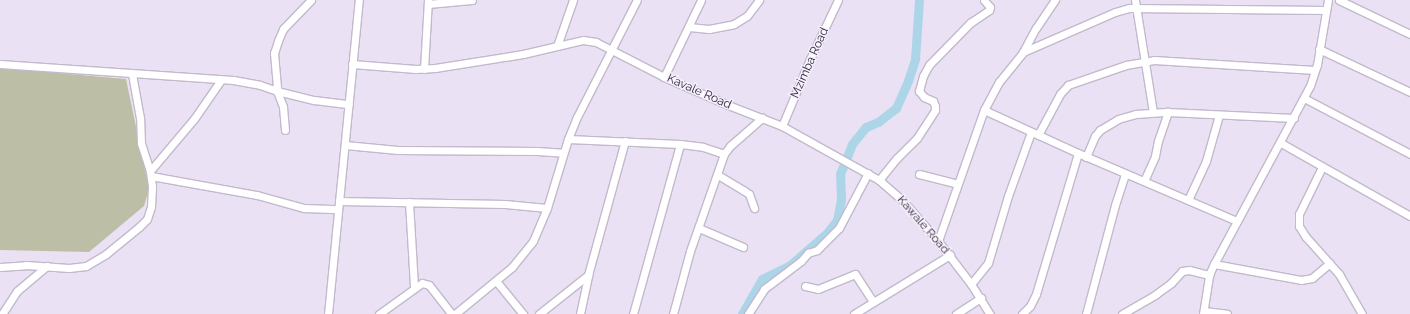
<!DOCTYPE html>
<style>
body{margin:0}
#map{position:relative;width:1410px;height:314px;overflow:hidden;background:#eae1f4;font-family:Raleway,sans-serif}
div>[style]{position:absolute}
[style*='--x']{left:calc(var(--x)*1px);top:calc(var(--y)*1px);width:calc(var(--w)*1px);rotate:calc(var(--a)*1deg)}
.green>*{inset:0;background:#bcbea6}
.river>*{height:9px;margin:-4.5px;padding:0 4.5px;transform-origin:4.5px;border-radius:4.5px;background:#add5e8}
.roads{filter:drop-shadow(1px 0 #c2b9cc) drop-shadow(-1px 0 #c2b9cc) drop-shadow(0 1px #c2b9cc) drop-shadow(0 -1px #c2b9cc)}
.minor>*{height:7px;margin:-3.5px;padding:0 3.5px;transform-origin:3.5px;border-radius:3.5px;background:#fff}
span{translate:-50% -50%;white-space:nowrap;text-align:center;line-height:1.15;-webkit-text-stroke:3px #f6efff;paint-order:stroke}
.street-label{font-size:12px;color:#302c34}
</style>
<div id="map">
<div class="green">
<div style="clip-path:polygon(0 68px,126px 79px,149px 189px,144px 206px,89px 252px,0 250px)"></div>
</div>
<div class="river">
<div style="--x:742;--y:314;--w:40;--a:-60.3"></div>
<div style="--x:762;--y:279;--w:30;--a:-26"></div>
<div style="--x:789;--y:266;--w:50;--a:-41"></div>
<div style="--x:827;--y:233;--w:16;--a:-52"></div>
<div style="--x:837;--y:220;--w:20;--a:-79"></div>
<div style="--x:841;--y:200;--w:26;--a:-92"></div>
<div style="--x:840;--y:174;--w:32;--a:-68"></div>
<div style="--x:852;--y:144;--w:22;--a:-51"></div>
<div style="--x:866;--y:127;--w:13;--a:-23"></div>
<div style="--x:878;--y:122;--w:23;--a:-38"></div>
<div style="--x:896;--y:108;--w:30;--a:-66"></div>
<div style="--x:908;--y:81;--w:23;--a:-72"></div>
<div style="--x:915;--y:59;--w:59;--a:-86.1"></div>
</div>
<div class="roads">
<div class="minor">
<div style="--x:311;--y:0;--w:40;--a:134"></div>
<div style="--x:283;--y:29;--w:13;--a:113"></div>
<div style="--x:278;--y:41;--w:13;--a:108"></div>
<div style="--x:274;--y:53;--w:38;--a:85"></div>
<div style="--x:277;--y:91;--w:38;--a:14"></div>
<div style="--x:314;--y:100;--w:35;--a:7"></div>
<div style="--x:1135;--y:0;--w:113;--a:80.9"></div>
<div style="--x:1339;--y:0;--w:79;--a:25.6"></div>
<div style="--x:428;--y:4;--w:44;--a:-5.2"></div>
<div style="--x:689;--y:27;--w:20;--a:6"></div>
<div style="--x:709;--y:29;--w:25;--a:-11"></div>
<div style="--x:734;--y:24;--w:15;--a:-32"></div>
<div style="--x:747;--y:16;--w:20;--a:-53"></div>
<div style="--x:557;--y:46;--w:49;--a:-70.8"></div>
<div style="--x:1319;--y:49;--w:101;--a:25.3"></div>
<div style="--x:1023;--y:52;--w:100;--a:-23.5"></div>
<div style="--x:1115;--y:12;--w:15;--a:-16"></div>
<div style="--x:1129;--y:8;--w:197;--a:0.6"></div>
<div style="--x:0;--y:64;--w:234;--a:3.9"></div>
<div style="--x:233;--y:80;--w:27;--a:10"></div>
<div style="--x:260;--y:85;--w:18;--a:19"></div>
<div style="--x:277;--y:91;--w:17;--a:69"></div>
<div style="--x:283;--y:107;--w:23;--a:85"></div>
<div style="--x:352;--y:64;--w:64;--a:4.5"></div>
<div style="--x:416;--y:69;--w:19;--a:-3"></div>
<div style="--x:435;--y:68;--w:89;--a:-9"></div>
<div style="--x:523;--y:54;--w:62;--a:-13.1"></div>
<div style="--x:583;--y:40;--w:13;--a:9"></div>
<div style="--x:596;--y:42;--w:76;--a:27.2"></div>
<div style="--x:664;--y:77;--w:70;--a:23.6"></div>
<div style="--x:728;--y:105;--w:58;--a:21.3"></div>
<div style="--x:782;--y:126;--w:111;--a:29.1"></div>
<div style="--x:879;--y:180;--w:33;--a:41"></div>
<div style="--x:904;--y:202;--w:52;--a:48.9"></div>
<div style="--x:938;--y:241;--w:54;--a:52.5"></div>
<div style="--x:971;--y:284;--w:36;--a:58"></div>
<div style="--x:424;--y:69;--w:69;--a:-86.7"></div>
<div style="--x:664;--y:77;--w:85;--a:-64.3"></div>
<div style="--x:1304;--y:98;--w:120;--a:27.8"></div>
<div style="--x:984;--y:110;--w:103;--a:24.6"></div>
<div style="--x:1078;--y:153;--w:173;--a:23.2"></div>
<div style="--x:782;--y:126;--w:73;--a:-67.3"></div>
<div style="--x:810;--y:59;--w:65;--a:-64.6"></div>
<div style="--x:1038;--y:135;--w:47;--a:-61.8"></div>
<div style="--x:1060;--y:94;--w:12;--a:-48"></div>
<div style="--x:1068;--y:85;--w:61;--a:-19"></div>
<div style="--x:1126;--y:65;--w:28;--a:-10"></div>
<div style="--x:1154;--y:60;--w:161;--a:3.6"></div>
<div style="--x:568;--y:139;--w:112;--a:2.6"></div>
<div style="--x:680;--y:144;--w:23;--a:7"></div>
<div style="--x:703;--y:147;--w:22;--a:18"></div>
<div style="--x:1281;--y:143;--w:148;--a:29.5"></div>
<div style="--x:345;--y:145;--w:53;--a:5.4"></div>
<div style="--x:398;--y:150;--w:139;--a:0.4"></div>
<div style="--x:537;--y:151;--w:26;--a:4"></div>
<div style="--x:1086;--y:157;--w:23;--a:-67"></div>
<div style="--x:1095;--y:136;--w:8;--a:-50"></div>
<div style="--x:1100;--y:130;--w:21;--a:-31"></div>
<div style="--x:1118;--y:119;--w:19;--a:-16"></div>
<div style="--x:1136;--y:114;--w:32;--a:-4"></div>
<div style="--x:1168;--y:112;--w:126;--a:2.7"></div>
<div style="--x:1322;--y:167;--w:52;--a:116.1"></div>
<div style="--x:1299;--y:214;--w:12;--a:90"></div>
<div style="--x:1299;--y:226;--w:13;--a:58"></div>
<div style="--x:1306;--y:237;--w:50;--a:48.3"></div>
<div style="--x:1339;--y:274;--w:46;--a:60.1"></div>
<div style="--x:150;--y:171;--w:68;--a:-49.8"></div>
<div style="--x:194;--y:119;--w:47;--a:-55.3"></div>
<div style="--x:919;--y:174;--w:40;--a:14.4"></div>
<div style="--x:718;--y:175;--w:29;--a:31"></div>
<div style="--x:743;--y:190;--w:7;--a:34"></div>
<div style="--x:749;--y:194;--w:15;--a:70"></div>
<div style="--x:151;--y:176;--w:108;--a:10.2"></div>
<div style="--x:257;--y:195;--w:49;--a:15.5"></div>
<div style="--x:304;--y:208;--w:34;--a:2"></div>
<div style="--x:879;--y:180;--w:28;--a:-51"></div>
<div style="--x:897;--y:158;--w:28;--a:-45"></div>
<div style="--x:917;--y:138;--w:33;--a:-57"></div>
<div style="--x:935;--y:110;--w:4;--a:-90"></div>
<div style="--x:935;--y:106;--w:5;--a:-112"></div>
<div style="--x:933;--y:101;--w:10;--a:-156"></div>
<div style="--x:924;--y:97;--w:8;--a:-130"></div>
<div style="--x:919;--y:91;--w:16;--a:-75"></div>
<div style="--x:923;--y:76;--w:13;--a:-61"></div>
<div style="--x:929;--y:65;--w:59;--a:-45.7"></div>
<div style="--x:970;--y:23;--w:23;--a:-34"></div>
<div style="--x:989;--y:10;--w:3;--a:-72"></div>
<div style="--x:990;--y:7;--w:9;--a:-131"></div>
<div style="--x:1144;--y:181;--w:27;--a:-66"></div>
<div style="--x:1155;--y:156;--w:15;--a:-79"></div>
<div style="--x:1158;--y:141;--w:31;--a:-71"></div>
<div style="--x:1188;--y:200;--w:43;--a:-65.2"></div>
<div style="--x:1206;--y:161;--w:48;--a:-74.2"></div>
<div style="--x:339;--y:201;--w:166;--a:1"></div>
<div style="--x:505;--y:204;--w:42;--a:5.4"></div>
<div style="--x:409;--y:202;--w:85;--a:86.6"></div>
<div style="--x:699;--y:228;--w:48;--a:23.4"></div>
<div style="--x:938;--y:241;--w:139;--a:-70.7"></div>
<div style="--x:984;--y:110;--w:32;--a:-62"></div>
<div style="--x:999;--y:82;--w:38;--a:-51"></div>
<div style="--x:1023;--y:52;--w:27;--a:-62"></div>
<div style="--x:1036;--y:28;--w:34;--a:-56"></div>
<div style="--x:1214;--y:264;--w:88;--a:10.4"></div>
<div style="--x:1301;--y:280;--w:11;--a:-10"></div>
<div style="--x:1312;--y:278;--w:23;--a:-40"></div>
<div style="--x:0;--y:267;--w:26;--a:-4"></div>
<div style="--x:26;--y:265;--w:43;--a:4"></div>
<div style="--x:69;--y:268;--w:17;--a:-7"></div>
<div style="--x:86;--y:266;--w:23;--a:-31"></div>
<div style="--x:106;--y:254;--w:43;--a:-39.3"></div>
<div style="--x:139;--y:227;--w:11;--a:-45"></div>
<div style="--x:147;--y:219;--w:13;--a:-72"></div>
<div style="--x:151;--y:207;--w:21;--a:-87"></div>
<div style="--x:152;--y:186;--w:15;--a:-98"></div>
<div style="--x:150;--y:171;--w:29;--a:-108"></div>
<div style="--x:141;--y:143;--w:25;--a:-92"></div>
<div style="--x:140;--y:118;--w:45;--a:-100.3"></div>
<div style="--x:496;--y:281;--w:43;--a:50.7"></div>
<div style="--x:971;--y:284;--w:27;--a:-51"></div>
<div style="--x:988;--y:263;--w:70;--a:-73.4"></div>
<div style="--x:1008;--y:196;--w:68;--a:-70.2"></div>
<div style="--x:805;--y:286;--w:13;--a:13"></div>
<div style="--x:818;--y:289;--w:40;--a:-22"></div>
<div style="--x:855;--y:274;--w:33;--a:57"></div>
<div style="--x:1204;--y:311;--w:23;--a:7"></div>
<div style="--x:2;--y:314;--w:27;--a:-57"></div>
<div style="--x:17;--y:291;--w:39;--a:-40"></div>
<div style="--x:328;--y:314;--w:316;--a:-84.4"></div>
<div style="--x:379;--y:314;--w:53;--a:-35.8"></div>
<div style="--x:422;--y:283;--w:7;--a:16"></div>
<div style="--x:429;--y:285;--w:37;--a:52"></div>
<div style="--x:455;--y:314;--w:74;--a:-39.5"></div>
<div style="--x:512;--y:267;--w:33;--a:-51"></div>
<div style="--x:533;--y:241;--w:36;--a:-67"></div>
<div style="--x:547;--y:208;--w:72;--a:-73.1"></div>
<div style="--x:568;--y:139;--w:24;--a:-68"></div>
<div style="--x:577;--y:117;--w:131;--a:-62.9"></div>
<div style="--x:539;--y:314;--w:63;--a:-38.5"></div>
<div style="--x:580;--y:314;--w:40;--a:-78"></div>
<div style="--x:588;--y:275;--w:139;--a:-74.6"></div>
<div style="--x:633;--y:314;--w:176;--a:-74.5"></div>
<div style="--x:673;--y:314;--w:65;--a:-74.9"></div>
<div style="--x:690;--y:251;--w:103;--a:-70.7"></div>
<div style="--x:724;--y:154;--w:10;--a:-53"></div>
<div style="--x:730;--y:146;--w:43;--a:-41.2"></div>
<div style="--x:748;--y:314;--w:30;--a:-57"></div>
<div style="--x:764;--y:289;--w:46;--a:-37.1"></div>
<div style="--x:801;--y:261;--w:11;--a:-49"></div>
<div style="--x:808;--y:253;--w:9;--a:-18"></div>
<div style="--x:817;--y:250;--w:31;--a:-45"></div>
<div style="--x:839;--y:228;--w:62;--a:-62.2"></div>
<div style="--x:854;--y:314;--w:113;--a:-31.6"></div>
<div style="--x:956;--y:314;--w:30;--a:-33"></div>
<div style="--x:1022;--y:314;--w:11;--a:-45"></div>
<div style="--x:1030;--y:306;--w:13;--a:-63"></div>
<div style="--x:1036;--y:294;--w:147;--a:-73.4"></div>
<div style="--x:1086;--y:314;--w:113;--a:-75.1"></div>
<div style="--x:1115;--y:205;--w:33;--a:-72"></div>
<div style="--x:1122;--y:314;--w:39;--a:-30"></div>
<div style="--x:1156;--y:294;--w:19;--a:-36"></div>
<div style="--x:1171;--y:283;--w:16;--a:-47"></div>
<div style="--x:1182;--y:271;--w:7;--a:-8"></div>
<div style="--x:1189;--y:270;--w:21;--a:14"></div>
<div style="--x:1203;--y:314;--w:39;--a:-81"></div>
<div style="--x:1209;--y:275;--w:12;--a:-66"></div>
<div style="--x:1214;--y:264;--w:202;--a:-61.7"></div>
<div style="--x:1310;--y:86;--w:22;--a:-72"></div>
<div style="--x:1317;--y:65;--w:66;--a:-80.4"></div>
</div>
</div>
<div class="street-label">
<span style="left:810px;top:63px;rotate:-66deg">Mzimba Road</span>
<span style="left:699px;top:92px;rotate:24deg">Kavale Road</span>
<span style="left:923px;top:225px;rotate:49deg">Kawale Road</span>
</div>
</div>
